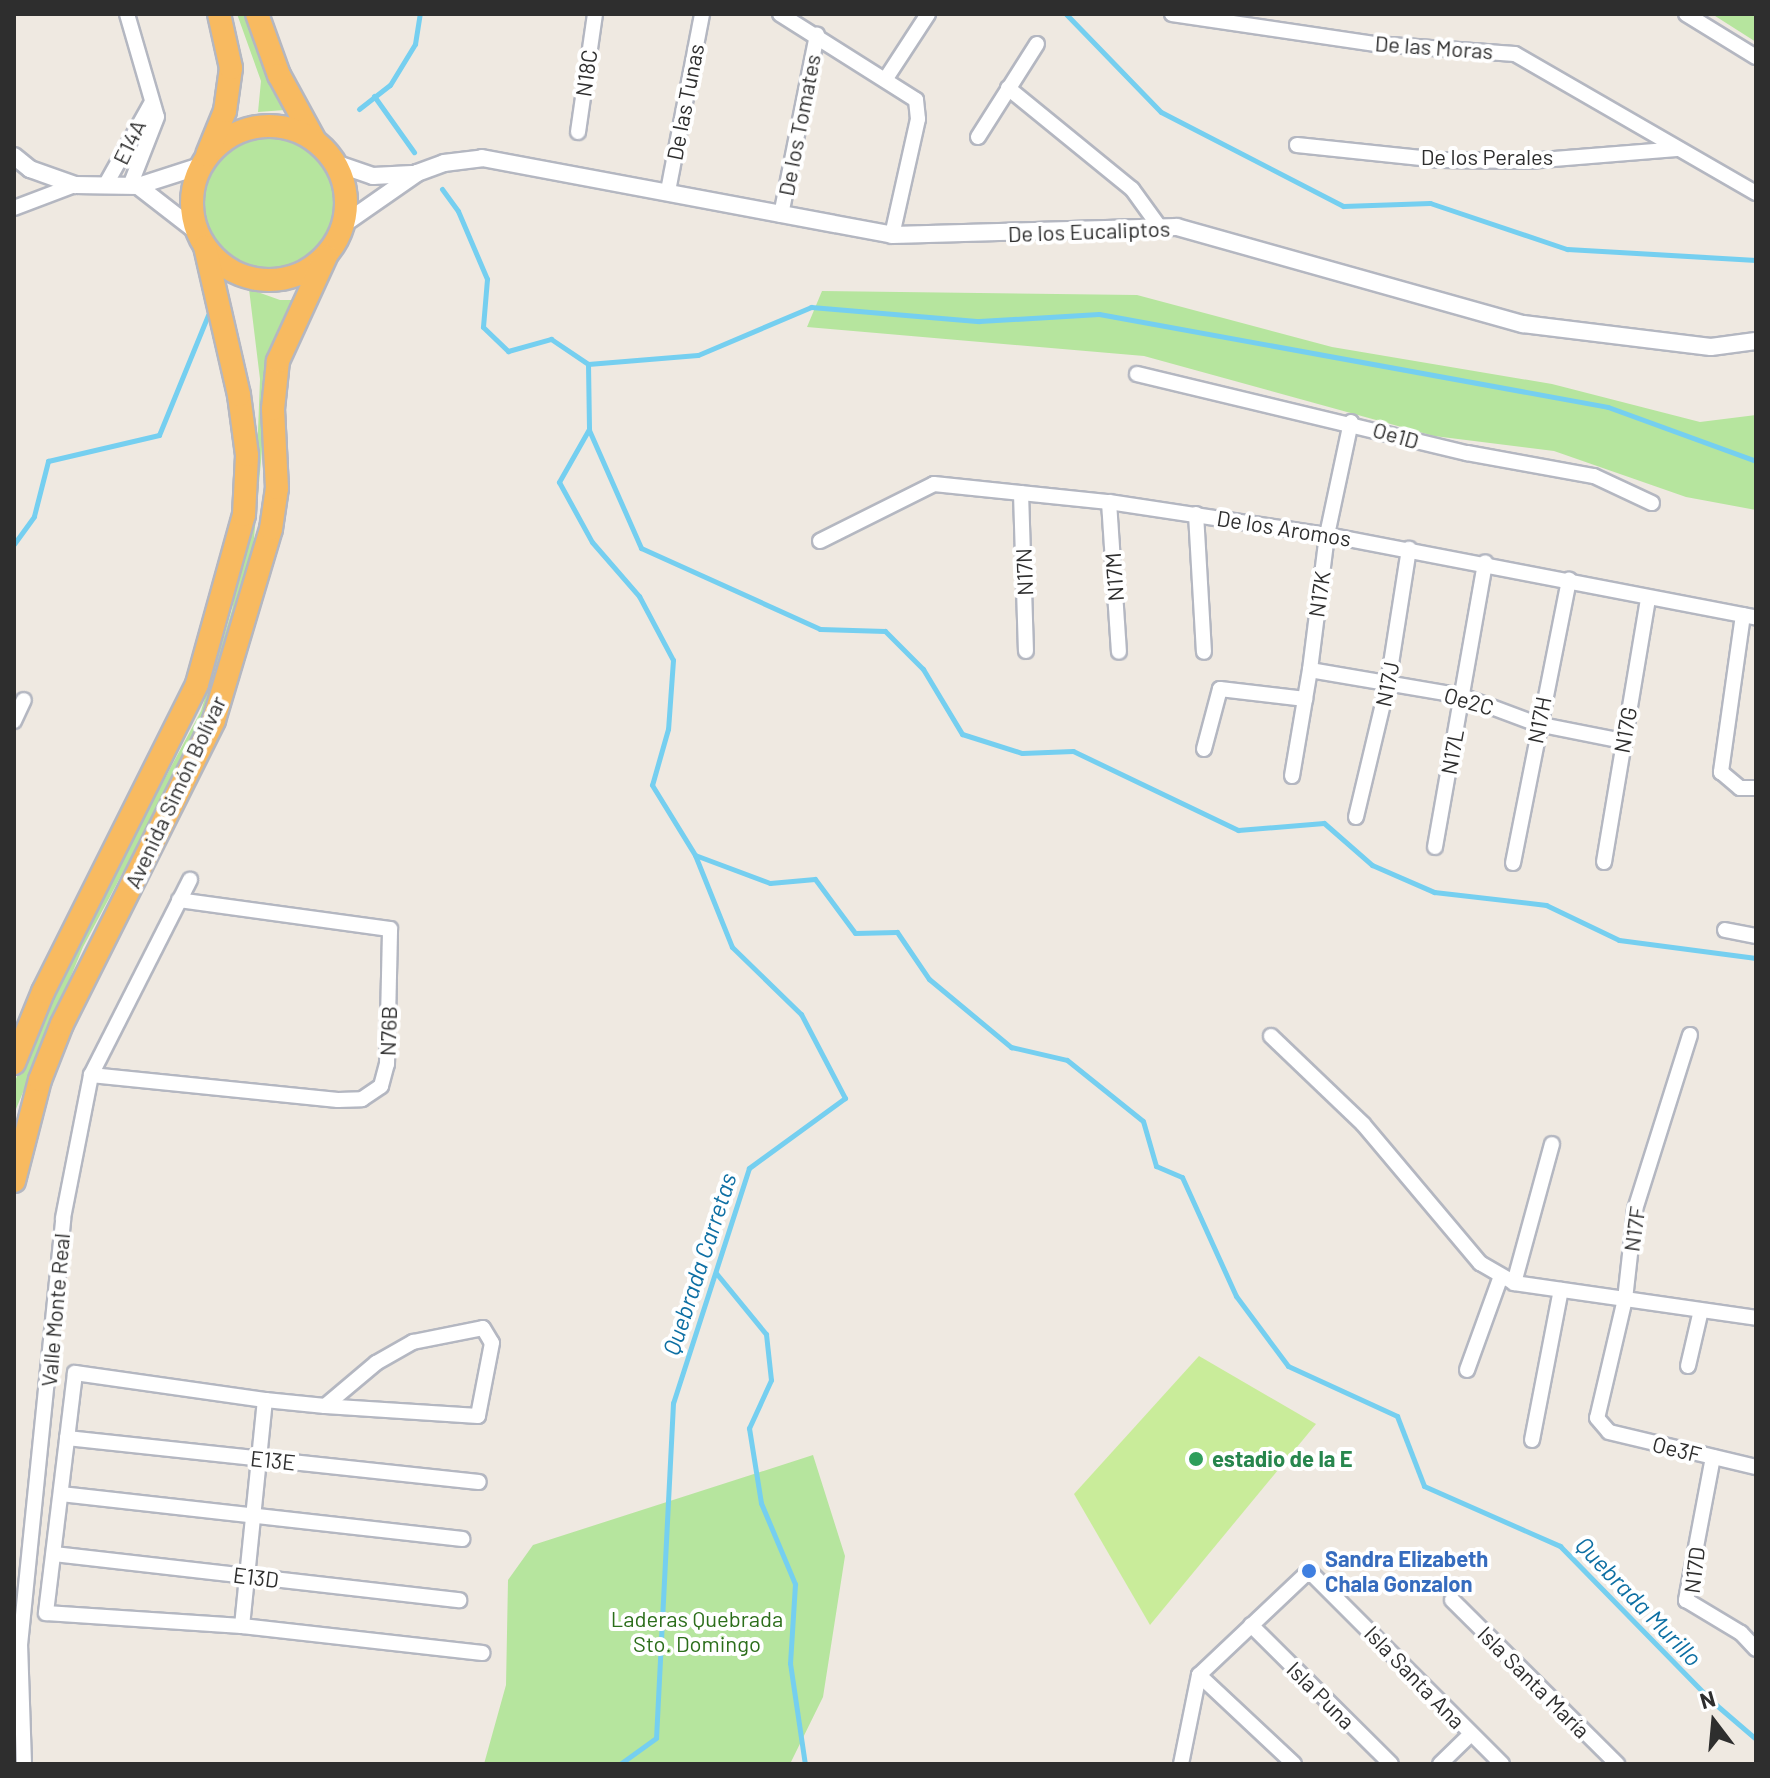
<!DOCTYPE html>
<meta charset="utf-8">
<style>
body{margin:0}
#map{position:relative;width:1770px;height:1778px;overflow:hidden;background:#efe9e1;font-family:Barlow,sans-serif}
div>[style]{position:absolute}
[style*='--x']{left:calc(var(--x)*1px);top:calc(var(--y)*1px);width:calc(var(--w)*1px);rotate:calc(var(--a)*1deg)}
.green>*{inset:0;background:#b6e59e}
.round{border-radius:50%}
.pitch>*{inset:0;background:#c9ec9a}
.stream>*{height:5px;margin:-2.5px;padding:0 2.5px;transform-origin:2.5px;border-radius:2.5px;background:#75cff0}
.roads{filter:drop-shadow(2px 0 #b4b7c1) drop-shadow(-2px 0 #b4b7c1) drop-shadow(0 2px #b4b7c1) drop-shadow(0 -2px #b4b7c1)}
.minor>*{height:14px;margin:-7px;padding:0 7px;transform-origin:7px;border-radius:7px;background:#fff}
.tertiary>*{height:16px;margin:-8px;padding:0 8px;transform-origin:8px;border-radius:8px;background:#fff}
.trunk>*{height:22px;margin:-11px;padding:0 11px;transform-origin:11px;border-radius:11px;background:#f8ba60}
.trunk>.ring{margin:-11px;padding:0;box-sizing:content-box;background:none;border:22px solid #f8ba60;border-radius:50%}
.dots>*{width:22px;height:22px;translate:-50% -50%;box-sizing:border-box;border:4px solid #fff;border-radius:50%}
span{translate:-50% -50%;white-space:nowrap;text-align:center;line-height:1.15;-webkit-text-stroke:8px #fff;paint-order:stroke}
.street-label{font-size:22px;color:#2e2e2e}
.leisure-label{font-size:22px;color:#27864d;font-weight:700}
.left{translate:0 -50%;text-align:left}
.shop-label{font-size:22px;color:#366cbe;font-weight:700}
.park-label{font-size:22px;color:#2c6e1b}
.water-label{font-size:24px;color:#0d6fa3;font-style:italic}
.frame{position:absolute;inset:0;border:16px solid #2e2e2e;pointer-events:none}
.north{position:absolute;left:1674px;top:1682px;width:80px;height:80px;-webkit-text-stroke:6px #fff;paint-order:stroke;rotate:344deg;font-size:22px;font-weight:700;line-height:32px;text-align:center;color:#2e2e2e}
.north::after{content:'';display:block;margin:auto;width:28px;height:36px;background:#2e2e2e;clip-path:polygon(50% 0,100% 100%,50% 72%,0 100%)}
</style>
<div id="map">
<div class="green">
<div style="clip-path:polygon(237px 14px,247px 14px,298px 109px,258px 112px,261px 81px)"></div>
<div style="clip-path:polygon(1712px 14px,1756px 16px,1756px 42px)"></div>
<div class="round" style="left:203px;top:133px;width:138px;height:138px"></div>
<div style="clip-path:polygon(249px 289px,280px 300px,302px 300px,264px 428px,252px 560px,207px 715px,83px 947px,14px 1114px,14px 1084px,50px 992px,201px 711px,232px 610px,257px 457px,260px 379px)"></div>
<div style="clip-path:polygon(822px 291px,1137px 295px,1332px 347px,1552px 384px,1700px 422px,1756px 415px,1756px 510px,1686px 497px,1554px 451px,1434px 436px,1144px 356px,807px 327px)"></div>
<div style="clip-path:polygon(813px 1455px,845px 1556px,823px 1697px,790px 1764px,484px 1764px,506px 1685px,508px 1580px,533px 1545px)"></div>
</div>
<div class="pitch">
<div style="clip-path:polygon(1199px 1356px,1316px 1424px,1150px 1625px,1074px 1494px)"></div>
</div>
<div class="stream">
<div style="--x:1066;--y:14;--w:136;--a:45.9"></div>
<div style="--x:1161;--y:112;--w:205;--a:27.3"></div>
<div style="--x:1343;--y:206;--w:87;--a:-2"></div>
<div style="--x:1430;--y:203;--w:145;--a:18.6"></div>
<div style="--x:1567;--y:249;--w:189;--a:3.3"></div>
<div style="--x:374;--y:96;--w:69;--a:54.5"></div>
<div style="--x:359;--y:109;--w:39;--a:-38"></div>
<div style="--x:390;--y:85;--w:48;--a:-58.6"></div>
<div style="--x:415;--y:44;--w:30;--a:-81"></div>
<div style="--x:442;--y:189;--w:27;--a:54"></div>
<div style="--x:458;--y:211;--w:74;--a:66.9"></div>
<div style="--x:487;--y:279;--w:48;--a:94.8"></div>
<div style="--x:483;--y:327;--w:35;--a:44"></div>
<div style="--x:508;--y:351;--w:45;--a:-15.6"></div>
<div style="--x:551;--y:339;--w:45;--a:34"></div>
<div style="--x:588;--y:364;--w:65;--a:89.1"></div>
<div style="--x:589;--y:429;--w:61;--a:119.5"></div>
<div style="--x:559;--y:482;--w:68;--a:61.2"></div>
<div style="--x:592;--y:542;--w:72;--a:49"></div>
<div style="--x:639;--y:596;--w:72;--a:62"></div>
<div style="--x:673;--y:660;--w:69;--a:94.1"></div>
<div style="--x:668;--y:729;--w:58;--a:105.9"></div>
<div style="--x:652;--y:785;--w:82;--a:58.4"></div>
<div style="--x:695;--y:855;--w:99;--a:68.1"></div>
<div style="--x:732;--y:947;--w:96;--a:44.2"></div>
<div style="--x:801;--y:1014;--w:95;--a:62.4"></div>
<div style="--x:845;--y:1098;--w:119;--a:143.9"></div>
<div style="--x:749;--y:1168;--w:247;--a:107.9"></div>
<div style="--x:673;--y:1403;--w:335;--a:92.9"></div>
<div style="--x:656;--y:1738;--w:44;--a:144.2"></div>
<div style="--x:588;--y:364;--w:110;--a:-4.7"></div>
<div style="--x:698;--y:355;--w:123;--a:-23"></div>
<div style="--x:811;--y:307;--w:169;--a:4.8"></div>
<div style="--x:979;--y:321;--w:120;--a:-3.3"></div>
<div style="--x:1099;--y:314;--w:517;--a:10.35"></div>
<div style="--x:1608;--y:407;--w:158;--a:20"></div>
<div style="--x:589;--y:430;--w:129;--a:66.2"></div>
<div style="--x:641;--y:548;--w:196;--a:24.3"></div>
<div style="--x:820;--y:629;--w:65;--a:1.8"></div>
<div style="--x:885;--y:631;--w:54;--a:45"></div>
<div style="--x:923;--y:669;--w:76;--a:59"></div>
<div style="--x:962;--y:734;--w:63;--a:17.6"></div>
<div style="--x:1022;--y:753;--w:51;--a:-2.2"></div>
<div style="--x:1073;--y:751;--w:183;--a:25.6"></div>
<div style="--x:1238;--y:830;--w:86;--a:-4.7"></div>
<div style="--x:1324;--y:823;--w:64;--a:41.2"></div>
<div style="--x:1372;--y:865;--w:68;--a:23.5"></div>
<div style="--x:1434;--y:892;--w:113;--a:6.6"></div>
<div style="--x:1546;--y:905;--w:81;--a:25.6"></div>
<div style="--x:1619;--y:940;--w:138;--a:7.5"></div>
<div style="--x:14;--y:544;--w:34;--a:-54"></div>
<div style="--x:34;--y:516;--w:57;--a:-75.7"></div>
<div style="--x:48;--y:461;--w:114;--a:-13.2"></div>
<div style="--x:159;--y:435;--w:130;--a:-67.8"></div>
<div style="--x:695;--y:855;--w:80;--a:20.5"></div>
<div style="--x:770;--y:883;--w:45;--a:-5.1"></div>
<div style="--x:815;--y:879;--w:67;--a:53.5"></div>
<div style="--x:855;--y:933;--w:42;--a:-1.4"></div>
<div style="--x:897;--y:932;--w:57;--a:55.8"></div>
<div style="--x:929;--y:979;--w:107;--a:39.7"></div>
<div style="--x:1011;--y:1047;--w:57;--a:13.1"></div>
<div style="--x:1067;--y:1060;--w:97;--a:38.8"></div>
<div style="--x:1143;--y:1121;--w:47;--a:73.9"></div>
<div style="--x:1156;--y:1166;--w:28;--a:23"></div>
<div style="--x:1182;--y:1177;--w:131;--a:65.6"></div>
<div style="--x:1236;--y:1296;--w:87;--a:53.4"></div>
<div style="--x:1288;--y:1366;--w:120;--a:24.6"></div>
<div style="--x:1397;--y:1416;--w:75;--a:68.9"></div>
<div style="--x:1424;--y:1486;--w:149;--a:23.8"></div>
<div style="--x:1560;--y:1546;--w:220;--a:45.6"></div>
<div style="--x:1714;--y:1703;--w:55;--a:40.6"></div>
<div style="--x:716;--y:1273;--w:79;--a:50.7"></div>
<div style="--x:766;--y:1334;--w:46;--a:83.8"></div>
<div style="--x:771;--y:1380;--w:53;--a:114.6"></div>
<div style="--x:749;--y:1428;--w:76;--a:80.9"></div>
<div style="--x:761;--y:1503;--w:88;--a:67.2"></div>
<div style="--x:795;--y:1584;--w:79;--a:93.6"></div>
<div style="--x:790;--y:1663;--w:102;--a:81.6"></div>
</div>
<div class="roads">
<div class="minor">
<div style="--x:127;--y:14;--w:107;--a:73.8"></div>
<div style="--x:157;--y:117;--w:74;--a:111.4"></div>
<div style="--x:780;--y:14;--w:161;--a:32.3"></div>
<div style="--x:916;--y:100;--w:19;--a:84"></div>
<div style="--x:918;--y:119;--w:119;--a:102.6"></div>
<div style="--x:1172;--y:14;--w:206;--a:8.4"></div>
<div style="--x:1376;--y:44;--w:139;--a:4.1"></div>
<div style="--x:1515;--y:54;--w:278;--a:30"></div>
<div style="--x:1686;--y:14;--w:82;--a:31.6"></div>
<div style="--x:885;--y:80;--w:79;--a:-56.9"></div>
<div style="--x:1008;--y:88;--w:160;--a:39.2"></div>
<div style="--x:1132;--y:189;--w:44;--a:54.2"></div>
<div style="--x:578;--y:132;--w:119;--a:-81.8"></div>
<div style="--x:978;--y:137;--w:110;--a:-57.6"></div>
<div style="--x:1297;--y:145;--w:144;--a:6"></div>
<div style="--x:1440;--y:160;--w:89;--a:0.6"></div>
<div style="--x:1529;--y:161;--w:148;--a:-4.6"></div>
<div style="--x:106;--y:184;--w:94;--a:-60.7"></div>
<div style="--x:668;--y:191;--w:180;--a:-79.1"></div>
<div style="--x:14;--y:208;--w:65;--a:-20.7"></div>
<div style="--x:781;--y:215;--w:184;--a:-78.7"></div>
<div style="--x:1137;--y:374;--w:339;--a:13.5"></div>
<div style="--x:1467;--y:453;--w:129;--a:10.3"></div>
<div style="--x:1594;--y:476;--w:64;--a:25"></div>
<div style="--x:1351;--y:422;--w:116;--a:102"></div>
<div style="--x:1327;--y:535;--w:136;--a:97.2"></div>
<div style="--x:1310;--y:670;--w:154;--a:9.7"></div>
<div style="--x:1462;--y:696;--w:80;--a:20.5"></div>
<div style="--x:1537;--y:724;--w:88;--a:11.2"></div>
<div style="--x:1021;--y:493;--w:158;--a:88.2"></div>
<div style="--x:1109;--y:502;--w:150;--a:86.2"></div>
<div style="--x:1196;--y:514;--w:138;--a:86.7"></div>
<div style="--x:820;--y:541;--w:127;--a:-26.6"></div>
<div style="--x:934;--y:484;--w:176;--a:5.9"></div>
<div style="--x:1109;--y:502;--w:220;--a:8.6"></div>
<div style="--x:1327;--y:535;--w:437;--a:10.9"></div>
<div style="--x:1743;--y:615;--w:159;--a:98"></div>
<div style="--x:1721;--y:772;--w:25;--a:40"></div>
<div style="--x:1740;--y:788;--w:16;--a:0"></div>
<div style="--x:14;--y:721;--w:23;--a:-65"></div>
<div style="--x:1204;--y:749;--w:62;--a:-75.1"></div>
<div style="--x:1220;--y:689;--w:86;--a:6.7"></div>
<div style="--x:1292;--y:776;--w:108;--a:-80.4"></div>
<div style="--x:1356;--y:817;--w:138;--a:-76.6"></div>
<div style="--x:1388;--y:683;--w:136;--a:-81.1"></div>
<div style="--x:1435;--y:847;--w:289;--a:-80"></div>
<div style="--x:1604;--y:862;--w:268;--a:-80.5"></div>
<div style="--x:1513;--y:863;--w:289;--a:-78.8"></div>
<div style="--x:1725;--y:930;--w:32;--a:11"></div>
<div style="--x:1690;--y:1035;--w:182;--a:107.5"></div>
<div style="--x:1635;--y:1209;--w:91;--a:96.3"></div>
<div style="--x:1625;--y:1299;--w:122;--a:103.2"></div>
<div style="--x:1597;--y:1418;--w:18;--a:49"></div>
<div style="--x:1609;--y:1432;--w:151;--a:13.4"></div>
<div style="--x:1271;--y:1036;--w:127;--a:43.7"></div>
<div style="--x:1363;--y:1124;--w:182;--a:49.9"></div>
<div style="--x:1480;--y:1263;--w:39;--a:30"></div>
<div style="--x:1514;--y:1283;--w:245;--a:8.2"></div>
<div style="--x:91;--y:1075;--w:248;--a:5.8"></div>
<div style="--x:338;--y:1100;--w:24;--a:-2"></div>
<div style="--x:362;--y:1099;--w:23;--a:-34"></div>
<div style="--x:381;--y:1086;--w:23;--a:-75"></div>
<div style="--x:387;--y:1064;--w:135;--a:-88.7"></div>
<div style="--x:390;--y:929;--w:213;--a:-172.2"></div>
<div style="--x:1514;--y:1283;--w:144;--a:-74.7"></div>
<div style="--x:1688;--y:1366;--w:57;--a:-76.9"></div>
<div style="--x:1467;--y:1370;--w:100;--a:-70.1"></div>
<div style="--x:325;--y:1406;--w:67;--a:-40.1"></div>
<div style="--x:376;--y:1363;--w:43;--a:-29.6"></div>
<div style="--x:413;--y:1342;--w:71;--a:-11.3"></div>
<div style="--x:483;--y:1328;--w:17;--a:59"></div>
<div style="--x:492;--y:1343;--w:74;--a:100.9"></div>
<div style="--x:478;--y:1416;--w:153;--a:-176.3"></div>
<div style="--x:325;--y:1406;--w:60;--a:-174.3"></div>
<div style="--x:265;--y:1400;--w:192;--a:-171.9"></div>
<div style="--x:75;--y:1373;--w:242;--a:96.9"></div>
<div style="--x:46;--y:1613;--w:196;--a:3.8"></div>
<div style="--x:242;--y:1626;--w:242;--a:6.4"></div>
<div style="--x:67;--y:1438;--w:414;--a:6.1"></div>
<div style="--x:1532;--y:1440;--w:153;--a:-79.1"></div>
<div style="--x:1713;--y:1457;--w:146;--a:100.7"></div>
<div style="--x:1686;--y:1600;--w:64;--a:31"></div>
<div style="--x:1741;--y:1633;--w:22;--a:47"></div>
<div style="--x:61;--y:1494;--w:404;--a:6.4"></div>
<div style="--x:54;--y:1554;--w:408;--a:6.5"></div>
<div style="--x:1452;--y:1600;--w:233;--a:44.8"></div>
<div style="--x:1251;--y:1625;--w:197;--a:44.8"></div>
<div style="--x:242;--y:1626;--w:227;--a:-84.2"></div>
<div style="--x:1199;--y:1675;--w:130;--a:43.1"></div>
<div style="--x:24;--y:1764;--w:119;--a:-91.9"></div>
<div style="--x:20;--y:1645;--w:429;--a:-84.2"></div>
<div style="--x:63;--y:1218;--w:146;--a:-78.9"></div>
<div style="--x:91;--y:1075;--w:219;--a:-63.1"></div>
<div style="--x:1181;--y:1764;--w:91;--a:-78.6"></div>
<div style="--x:1199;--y:1675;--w:151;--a:-43.4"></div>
<div style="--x:1309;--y:1571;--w:273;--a:45"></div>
<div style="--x:1440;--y:1764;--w:43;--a:-44.1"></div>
</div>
<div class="tertiary">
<div style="--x:14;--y:156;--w:21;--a:39"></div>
<div style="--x:30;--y:169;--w:48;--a:19.6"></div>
<div style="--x:75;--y:185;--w:63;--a:0.9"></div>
<div style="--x:138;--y:186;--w:65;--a:-17.9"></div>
<div style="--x:335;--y:163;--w:40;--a:18.9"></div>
<div style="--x:373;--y:176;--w:39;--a:-3"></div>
<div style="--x:138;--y:186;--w:73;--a:37.8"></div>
<div style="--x:344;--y:224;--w:89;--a:-34.9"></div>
<div style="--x:417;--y:173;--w:29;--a:-20"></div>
<div style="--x:444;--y:163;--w:38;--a:-7"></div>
<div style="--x:482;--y:158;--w:417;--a:10.6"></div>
<div style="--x:892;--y:235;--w:285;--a:-1.6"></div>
<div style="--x:1177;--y:227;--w:359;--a:15.7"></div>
<div style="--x:1523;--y:324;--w:189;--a:7"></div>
<div style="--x:1711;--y:347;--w:45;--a:-7.6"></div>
</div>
<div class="trunk">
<div style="--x:257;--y:14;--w:65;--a:70.2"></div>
<div style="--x:279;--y:75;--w:75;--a:61.4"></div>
<div class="ring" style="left:192px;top:126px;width:132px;height:132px"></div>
<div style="--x:207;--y:155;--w:48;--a:-67.8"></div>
<div style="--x:225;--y:111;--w:43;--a:-82.1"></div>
<div style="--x:231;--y:68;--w:55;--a:-102.5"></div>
<div style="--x:14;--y:1063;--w:77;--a:-67.8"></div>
<div style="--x:43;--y:992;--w:344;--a:-63.4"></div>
<div style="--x:197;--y:684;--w:175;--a:-74.5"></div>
<div style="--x:244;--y:515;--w:60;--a:-87.1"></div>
<div style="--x:247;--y:455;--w:61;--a:-97.6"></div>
<div style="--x:239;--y:395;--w:152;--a:-102.9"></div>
<div style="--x:14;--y:1181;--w:104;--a:-75.6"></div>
<div style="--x:40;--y:1080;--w:60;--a:-68.6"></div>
<div style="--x:62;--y:1024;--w:340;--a:-63.4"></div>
<div style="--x:214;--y:720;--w:199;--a:-73.4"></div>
<div style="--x:271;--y:529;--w:41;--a:-81.7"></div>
<div style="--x:277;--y:488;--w:79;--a:-92.9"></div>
<div style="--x:273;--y:409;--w:48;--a:-84.1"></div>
<div style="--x:278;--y:361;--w:115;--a:-65.4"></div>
</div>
</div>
<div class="dots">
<div style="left:1196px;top:1459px;background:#2e9e5b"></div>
<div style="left:1309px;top:1571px;background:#3f7fe0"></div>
</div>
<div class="street-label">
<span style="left:1434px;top:47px;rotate:4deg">De las Moras</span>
<span style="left:586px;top:73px;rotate:-82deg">N18C</span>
<span style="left:685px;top:102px;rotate:-79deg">De las Tunas</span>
<span style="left:799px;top:125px;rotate:-79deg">De los Tomates</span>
<span style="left:129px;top:142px;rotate:-64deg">E14A</span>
<span style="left:1487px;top:157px">De los Perales</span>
<span style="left:1089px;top:231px;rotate:-2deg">De los Eucaliptos</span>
<span style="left:1396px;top:435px;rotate:16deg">Oe1D</span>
<span style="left:1284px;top:528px;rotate:9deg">De los Aromos</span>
<span style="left:1024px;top:572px;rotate:-92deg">N17N</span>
<span style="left:1114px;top:577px;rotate:-94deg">N17M</span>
<span style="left:1319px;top:594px;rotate:-82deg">N17K</span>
<span style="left:1387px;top:684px;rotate:-79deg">N17J</span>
<span style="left:1469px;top:701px;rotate:16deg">Oe2C</span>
<span style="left:1539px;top:720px;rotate:-79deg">N17H</span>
<span style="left:1625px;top:730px;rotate:-80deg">N17G</span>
<span style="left:1452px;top:752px;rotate:-80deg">N17L</span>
<span style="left:175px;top:792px;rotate:-65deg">Avenida Simón Bolívar</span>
<span style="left:388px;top:1031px;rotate:-88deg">N76B</span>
<span style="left:1634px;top:1229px;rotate:-82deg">N17F</span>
<span style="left:55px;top:1310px;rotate:-85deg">Valle Monte Real</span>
<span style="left:1677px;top:1449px;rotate:14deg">Oe3F</span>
<span style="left:273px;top:1460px;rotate:6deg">E13E</span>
<span style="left:1694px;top:1570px;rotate:-83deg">N17D</span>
<span style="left:256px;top:1577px;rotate:7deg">E13D</span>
<span style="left:1415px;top:1677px;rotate:46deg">Isla Santa Ana</span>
<span style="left:1534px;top:1682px;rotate:45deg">Isla Santa María</span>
<span style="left:1321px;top:1695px;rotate:45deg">Isla Puna</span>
</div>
<div class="leisure-label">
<span class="left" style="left:1212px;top:1459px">estadio de la E</span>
</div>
<div class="shop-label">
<span class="left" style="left:1325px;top:1571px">Sandra Elizabeth<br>Chala Gonzalon</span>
</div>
<div class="park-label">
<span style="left:697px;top:1631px">Laderas Quebrada<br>Sto. Domingo</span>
</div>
<div class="water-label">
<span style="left:699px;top:1264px;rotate:-72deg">Quebrada Carretas</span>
<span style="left:1639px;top:1601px;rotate:46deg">Quebrada Murillo</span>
</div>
<div class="frame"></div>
<div class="north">N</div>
</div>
